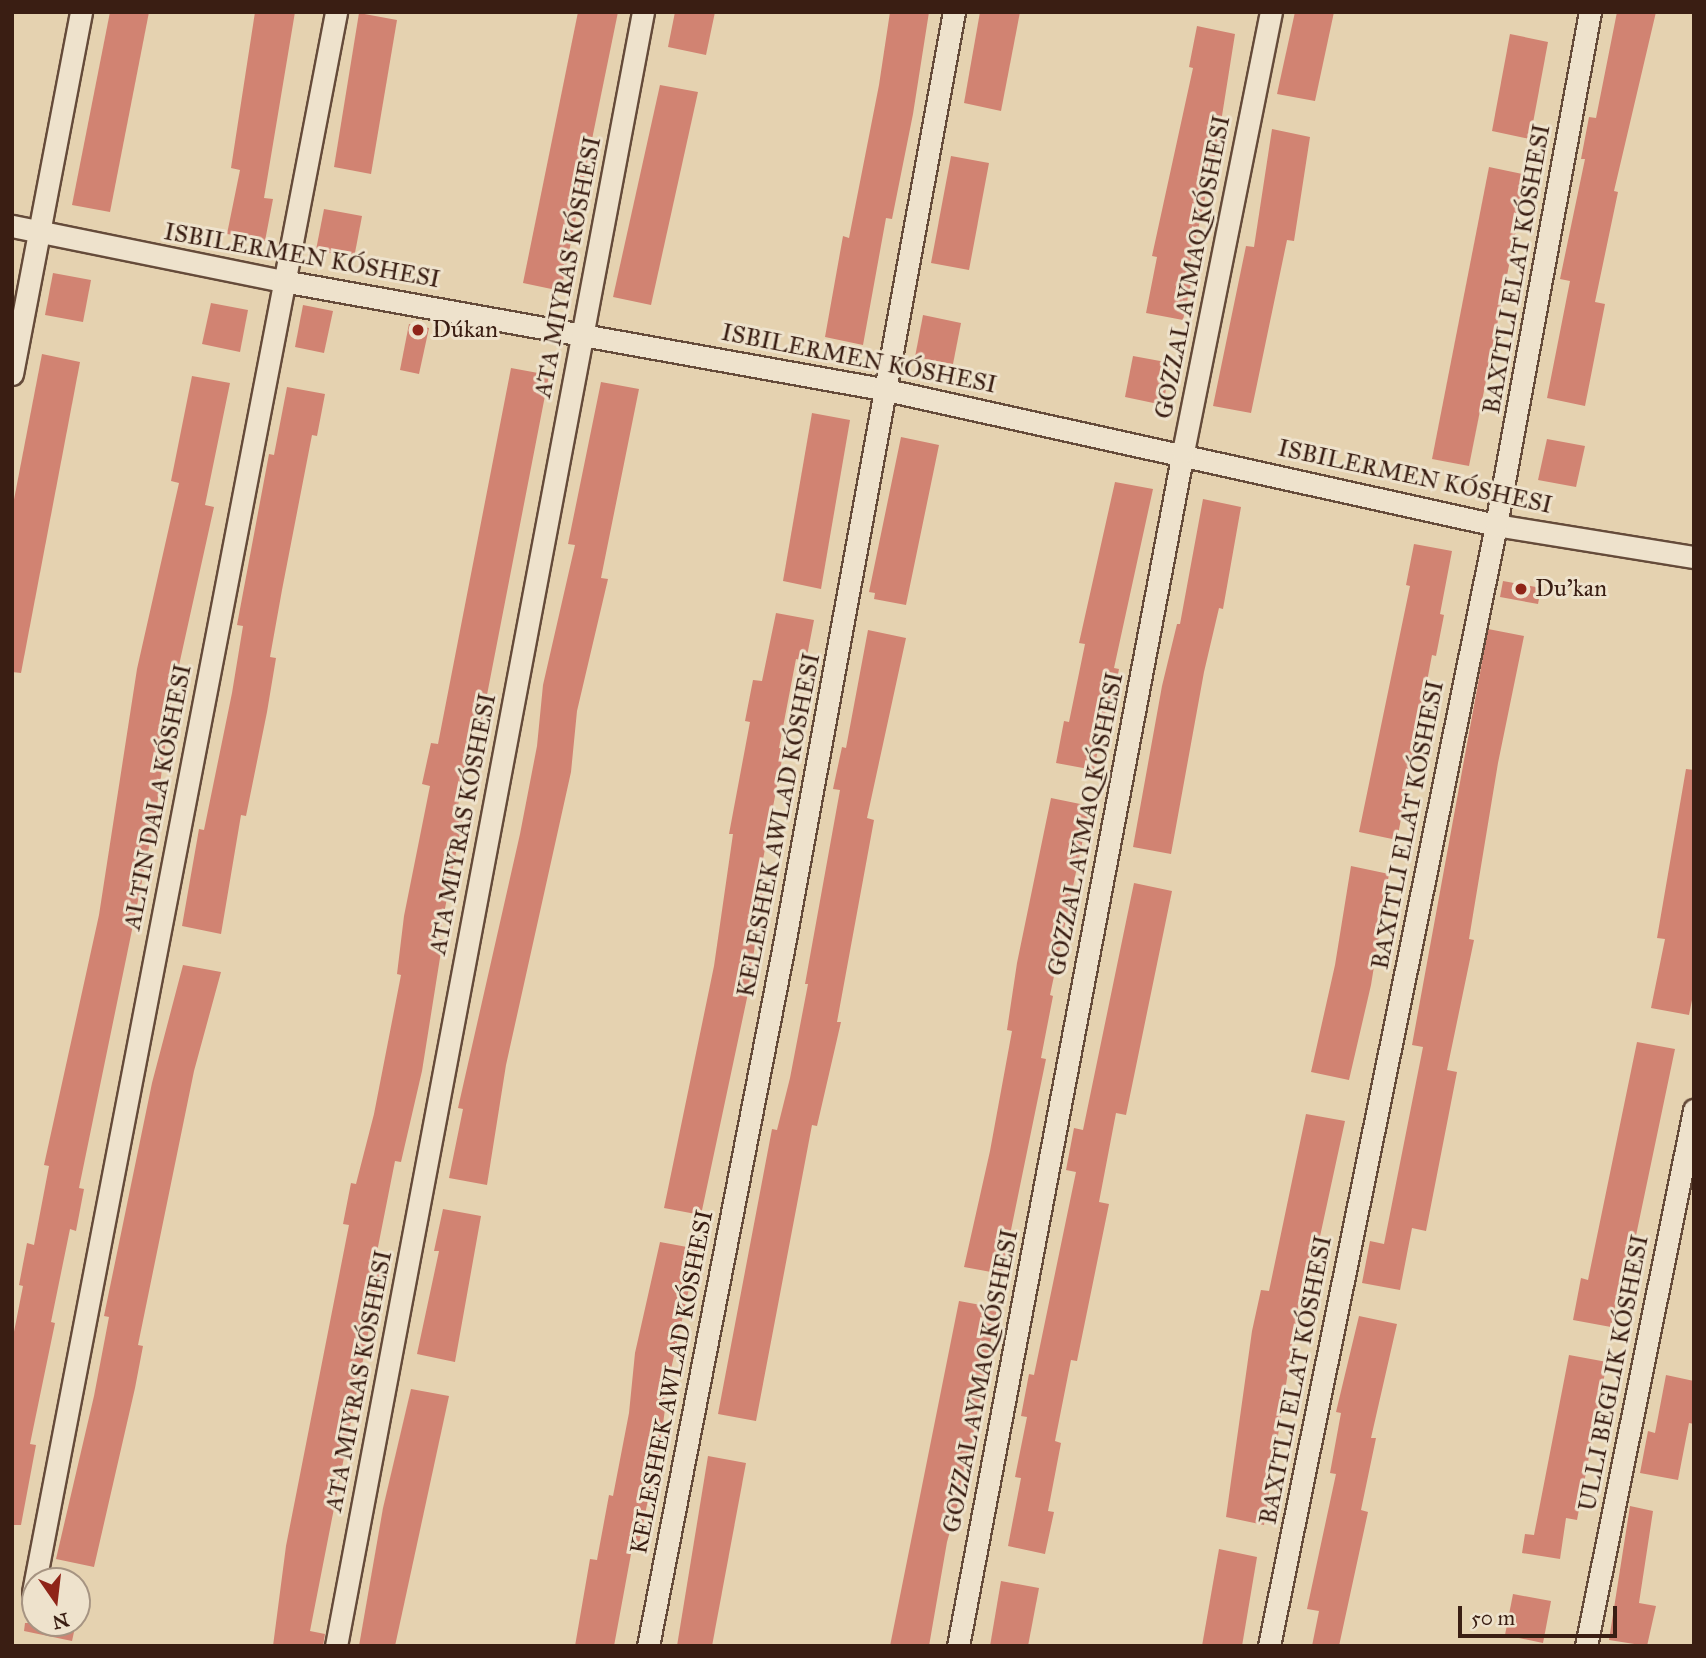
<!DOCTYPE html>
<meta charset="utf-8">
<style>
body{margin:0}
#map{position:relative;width:1706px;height:1658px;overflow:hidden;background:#e5d2b0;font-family:"IM FELL Great Primer",serif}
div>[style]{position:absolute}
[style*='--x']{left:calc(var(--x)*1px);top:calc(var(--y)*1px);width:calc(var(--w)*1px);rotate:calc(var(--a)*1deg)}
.building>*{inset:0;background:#d18372}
.roads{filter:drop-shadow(2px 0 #654b3a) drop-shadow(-2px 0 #654b3a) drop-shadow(0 2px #654b3a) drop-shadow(0 -2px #654b3a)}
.minor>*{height:21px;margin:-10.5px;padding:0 10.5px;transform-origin:10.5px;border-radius:10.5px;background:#eee2cc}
.dots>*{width:19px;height:19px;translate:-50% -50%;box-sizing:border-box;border:4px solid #eee2cc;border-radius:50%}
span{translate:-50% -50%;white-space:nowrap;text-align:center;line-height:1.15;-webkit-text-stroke:6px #eee2cc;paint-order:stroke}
.street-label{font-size:24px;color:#3a1e13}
.poi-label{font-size:24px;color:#3a1e13}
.left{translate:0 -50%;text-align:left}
.frame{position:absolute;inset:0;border:14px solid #3a1e13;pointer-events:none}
.north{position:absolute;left:21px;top:1567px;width:70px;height:70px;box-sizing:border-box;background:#eee2cc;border:2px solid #a69482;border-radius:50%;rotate:166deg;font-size:19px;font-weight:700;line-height:28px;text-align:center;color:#3a1e13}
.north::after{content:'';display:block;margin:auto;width:24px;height:32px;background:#8f2418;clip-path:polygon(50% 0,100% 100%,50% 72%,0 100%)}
.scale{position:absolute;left:1458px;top:1606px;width:159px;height:32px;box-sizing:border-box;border:4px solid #3a1e13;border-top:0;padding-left:9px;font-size:21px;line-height:24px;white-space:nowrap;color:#3a1e13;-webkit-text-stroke:5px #eee2cc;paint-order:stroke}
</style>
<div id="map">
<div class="building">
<div style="clip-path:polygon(110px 12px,149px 12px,110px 212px,72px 205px)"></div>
<div style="clip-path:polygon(255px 12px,295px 12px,264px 198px,273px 199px,265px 241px,227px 234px,240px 170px,231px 168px)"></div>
<div style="clip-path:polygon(578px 12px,618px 12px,561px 291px,523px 283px)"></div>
<div style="clip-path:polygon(675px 12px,715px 12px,706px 55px,668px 47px)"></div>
<div style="clip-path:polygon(890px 12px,929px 12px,913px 114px,892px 219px,886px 218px,863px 345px,825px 337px,843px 236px,849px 238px,879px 85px)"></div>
<div style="clip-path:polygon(980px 12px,1020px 12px,1001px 111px,964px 103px)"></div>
<div style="clip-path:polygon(1295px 12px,1334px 12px,1315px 101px,1277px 94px)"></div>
<div style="clip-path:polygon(1617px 12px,1656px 12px,1614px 191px,1618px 192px,1595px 302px,1605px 304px,1585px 406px,1547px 398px,1570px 281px,1560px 279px,1585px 159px,1581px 159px,1589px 117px,1596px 118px)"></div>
<div style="clip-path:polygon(359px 13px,397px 20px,371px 174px,334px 167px)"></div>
<div style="clip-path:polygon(1197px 26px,1235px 34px,1218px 141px,1187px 278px,1192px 279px,1183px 320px,1146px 313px,1157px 257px,1152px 256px,1193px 68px,1189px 67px)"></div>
<div style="clip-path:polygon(1510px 34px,1548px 42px,1530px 139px,1492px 131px)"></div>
<div style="clip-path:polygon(660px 85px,698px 92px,651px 305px,613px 297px)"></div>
<div style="clip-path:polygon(1272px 129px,1310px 137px,1294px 241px,1287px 240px,1251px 413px,1213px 406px,1246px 246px,1254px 247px)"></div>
<div style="clip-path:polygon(951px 156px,989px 163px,969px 270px,931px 263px)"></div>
<div style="clip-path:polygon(1489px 167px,1527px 175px,1469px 466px,1432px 459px)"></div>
<div style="clip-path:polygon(324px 209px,362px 216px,354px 258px,316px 250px)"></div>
<div style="clip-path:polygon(53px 273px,91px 280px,83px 322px,45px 315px)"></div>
<div style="clip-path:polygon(211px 303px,248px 310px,240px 352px,202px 344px)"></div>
<div style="clip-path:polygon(303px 305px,333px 311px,324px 353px,295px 347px)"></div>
<div style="clip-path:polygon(923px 315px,961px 323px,953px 364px,915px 357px)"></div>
<div style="clip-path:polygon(409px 324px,429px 328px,419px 374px,400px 370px)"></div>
<div style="clip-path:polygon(42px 354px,80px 362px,21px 673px,12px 672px,12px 510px)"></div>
<div style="clip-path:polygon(1133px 356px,1171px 363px,1163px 405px,1125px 397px)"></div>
<div style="clip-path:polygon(511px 368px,549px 375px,480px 731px,473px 730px,456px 816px,463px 817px,439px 939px,443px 939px,422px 1071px,401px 1162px,395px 1161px,376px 1257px,383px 1258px,310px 1631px,325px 1634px,323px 1646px,273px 1646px,286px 1546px,349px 1225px,343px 1224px,351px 1183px,356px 1184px,374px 1114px,401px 975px,397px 974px,404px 916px,430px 786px,422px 784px,431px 743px,438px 744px)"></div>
<div style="clip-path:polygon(192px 376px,230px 383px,205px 505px,214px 507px,172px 697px,156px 813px,79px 1188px,84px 1189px,76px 1231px,70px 1229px,51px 1322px,55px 1323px,30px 1444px,36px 1445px,21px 1525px,12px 1525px,12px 1342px,23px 1286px,19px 1285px,27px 1243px,34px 1245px,49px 1166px,44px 1165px,99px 915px,137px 669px,179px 483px,171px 481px)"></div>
<div style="clip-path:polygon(601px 382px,639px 389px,601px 578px,608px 579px,577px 711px,571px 772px,506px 1065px,487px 1185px,449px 1178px,463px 1109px,458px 1108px,520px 834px,537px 746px,543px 685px,575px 545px,568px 544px)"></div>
<div style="clip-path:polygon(287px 387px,325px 394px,317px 436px,312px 435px,282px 590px,270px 657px,276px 658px,267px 712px,246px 816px,241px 815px,221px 934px,182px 926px,199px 829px,204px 830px,232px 693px,243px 626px,237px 625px,269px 454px,274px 455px)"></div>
<div style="clip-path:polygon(812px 413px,850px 420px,821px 589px,783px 581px)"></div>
<div style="clip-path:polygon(901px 437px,939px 445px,906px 605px,874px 599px,875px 593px,869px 592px)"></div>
<div style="clip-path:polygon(1547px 439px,1585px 446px,1576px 487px,1538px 480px)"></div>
<div style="clip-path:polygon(1115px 482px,1153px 489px,1114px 668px,1119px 669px,1111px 710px,1106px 709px,1094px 770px,1056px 763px,1064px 721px,1069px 722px,1085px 644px,1079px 643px)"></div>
<div style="clip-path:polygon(1203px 499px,1241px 507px,1223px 609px,1219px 608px,1204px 672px,1171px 854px,1133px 847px,1162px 686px,1177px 624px,1180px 624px)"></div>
<div style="clip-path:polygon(1414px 544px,1452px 551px,1440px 614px,1444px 615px,1436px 656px,1432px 655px,1397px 840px,1359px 832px,1410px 586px,1406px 585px)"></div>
<div style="clip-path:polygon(1503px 581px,1541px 588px,1538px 604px,1500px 597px)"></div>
<div style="clip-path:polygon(776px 613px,814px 620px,806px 661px,796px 659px,779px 748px,784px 749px,761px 870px,766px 871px,747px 998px,701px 1215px,664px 1208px,714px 966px,733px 834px,729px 834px,750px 722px,745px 721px,753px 680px,762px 681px)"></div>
<div style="clip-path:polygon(1488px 629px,1524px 636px,1498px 763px,1469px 939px,1474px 940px,1447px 1070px,1457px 1072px,1426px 1231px,1412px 1228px,1400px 1290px,1362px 1283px,1370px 1241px,1384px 1244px,1423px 1047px,1412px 1045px)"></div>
<div style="clip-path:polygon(868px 630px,906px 638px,867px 818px,874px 820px,837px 1022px,841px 1022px,817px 1126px,812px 1125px,756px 1421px,718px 1414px,772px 1129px,777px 1130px,790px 1078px,808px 984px,805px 984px,840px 790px,833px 789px,842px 747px,846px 748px)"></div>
<div style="clip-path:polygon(1686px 769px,1694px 770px,1694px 990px,1689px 1015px,1651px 1008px,1665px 939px,1657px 938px)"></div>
<div style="clip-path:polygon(1051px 798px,1090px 806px,1050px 995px,1053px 996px,1041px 1058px,1046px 1059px,1002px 1274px,964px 1267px,990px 1151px,1012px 1031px,1007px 1030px,1017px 963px)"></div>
<div style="clip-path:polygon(1351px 866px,1389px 874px,1371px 985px,1349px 1080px,1311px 1072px,1335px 965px)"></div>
<div style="clip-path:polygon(1134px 883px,1172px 891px,1126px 1115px,1116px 1113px,1099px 1202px,1109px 1204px,1077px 1361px,1071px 1360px,1055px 1441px,1061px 1443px,1048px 1511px,1054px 1512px,1045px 1554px,1008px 1546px,1021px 1478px,1015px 1477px,1027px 1417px,1021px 1416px,1029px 1374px,1034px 1375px,1076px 1172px,1066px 1170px,1074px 1128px,1083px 1130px)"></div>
<div style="clip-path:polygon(183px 965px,221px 972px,194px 1071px,138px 1345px,143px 1346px,135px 1388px,94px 1567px,56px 1559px,94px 1396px,109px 1317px,104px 1316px,152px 1083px)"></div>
<div style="clip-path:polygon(1637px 1042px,1675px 1049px,1629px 1269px,1623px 1267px,1611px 1327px,1573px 1320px,1581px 1278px,1588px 1280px)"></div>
<div style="clip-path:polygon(1306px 1114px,1345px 1121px,1311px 1278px,1303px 1276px,1264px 1525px,1226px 1517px,1252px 1331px,1261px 1290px,1269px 1291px)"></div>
<div style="clip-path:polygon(443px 1209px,481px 1216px,455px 1362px,417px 1354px,439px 1251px,434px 1251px)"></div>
<div style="clip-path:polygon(660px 1242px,698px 1249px,669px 1378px,655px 1486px,651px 1485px,639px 1544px,633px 1543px,614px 1646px,575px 1646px,590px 1559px,597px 1560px,609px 1495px,613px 1496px,629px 1413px,635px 1353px)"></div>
<div style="clip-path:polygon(959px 1301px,997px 1308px,965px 1478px,947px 1542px,929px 1646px,890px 1646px)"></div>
<div style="clip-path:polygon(1359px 1316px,1397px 1324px,1371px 1438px,1376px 1438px,1361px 1510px,1368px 1512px,1339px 1646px,1312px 1646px,1319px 1611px,1307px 1609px,1336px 1474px,1330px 1473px,1341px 1413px,1336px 1412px)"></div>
<div style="clip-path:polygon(1569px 1355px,1607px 1362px,1577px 1520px,1566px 1518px,1560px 1559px,1522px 1553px,1525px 1534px,1534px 1535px)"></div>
<div style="clip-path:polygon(1666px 1375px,1694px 1381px,1694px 1424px,1689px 1423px,1678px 1480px,1640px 1473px,1648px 1431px,1655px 1433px)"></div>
<div style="clip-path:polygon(411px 1389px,449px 1396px,395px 1646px,359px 1646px,383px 1508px)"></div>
<div style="clip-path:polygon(708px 1456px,746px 1463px,712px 1646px,677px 1646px)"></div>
<div style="clip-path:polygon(1630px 1506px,1653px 1511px,1639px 1603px,1656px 1606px,1647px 1646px,1609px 1640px)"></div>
<div style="clip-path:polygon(1219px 1549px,1257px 1557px,1242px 1646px,1202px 1646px)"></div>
<div style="clip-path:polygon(1001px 1581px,1039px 1588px,1028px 1646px,990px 1646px)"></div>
<div style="clip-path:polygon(1513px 1594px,1551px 1601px,1543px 1643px,1505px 1635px)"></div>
<div style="clip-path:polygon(25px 1623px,76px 1623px,72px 1641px,24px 1631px)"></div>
</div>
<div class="roads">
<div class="minor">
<div style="--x:12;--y:226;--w:277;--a:11.5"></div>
<div style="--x:283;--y:281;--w:609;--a:10.22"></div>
<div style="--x:882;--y:389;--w:629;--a:12.49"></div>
<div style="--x:1496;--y:525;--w:201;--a:9.2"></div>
<div style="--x:12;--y:374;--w:369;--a:-79.2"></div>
<div style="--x:33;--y:1592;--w:1609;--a:-79.14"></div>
<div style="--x:336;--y:1646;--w:1663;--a:-79.36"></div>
<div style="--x:648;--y:1646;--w:720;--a:-79.03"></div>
<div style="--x:785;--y:939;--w:942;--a:-79.67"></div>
<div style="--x:958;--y:1646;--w:1215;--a:-79.33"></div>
<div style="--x:1183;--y:452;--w:449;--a:-78.7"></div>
<div style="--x:1269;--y:1646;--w:1144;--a:-78.55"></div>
<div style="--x:1496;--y:525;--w:522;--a:-79.62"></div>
<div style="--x:1586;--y:1646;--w:547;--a:-78.61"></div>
</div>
</div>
<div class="dots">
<div style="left:418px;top:330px;background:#8f2418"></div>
<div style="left:1521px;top:589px;background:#8f2418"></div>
</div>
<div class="street-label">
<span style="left:302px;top:256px;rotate:10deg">ISBILERMEN KÓSHESI</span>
<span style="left:568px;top:267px;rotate:-79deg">ATA MIYRAS KÓSHESI</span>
<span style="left:1193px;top:267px;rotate:-79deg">GOZZAL AYMAQ KÓSHESI</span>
<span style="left:1517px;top:269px;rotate:-80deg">BAXITLI ELAT KÓSHESI</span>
<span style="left:859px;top:359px;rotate:11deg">ISBILERMEN KÓSHESI</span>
<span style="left:1415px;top:477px;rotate:12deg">ISBILERMEN KÓSHESI</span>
<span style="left:158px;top:797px;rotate:-79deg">ALTIN DALA KÓSHESI</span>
<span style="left:463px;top:824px;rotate:-79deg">ATA MIYRAS KÓSHESI</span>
<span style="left:1086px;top:824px;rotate:-79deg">GOZZAL AYMAQ KÓSHESI</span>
<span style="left:779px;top:825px;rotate:-79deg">KELESHEK AWLAD KÓSHESI</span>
<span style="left:1408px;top:825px;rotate:-79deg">BAXITLI ELAT KÓSHESI</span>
<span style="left:1614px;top:1373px;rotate:-79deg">ULLI BEGLIK KÓSHESI</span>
<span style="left:1296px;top:1380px;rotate:-79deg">BAXITLI ELAT KÓSHESI</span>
<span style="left:359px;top:1381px;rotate:-79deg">ATA MIYRAS KÓSHESI</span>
<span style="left:981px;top:1381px;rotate:-79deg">GOZZAL AYMAQ KÓSHESI</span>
<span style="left:672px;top:1382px;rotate:-79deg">KELESHEK AWLAD KÓSHESI</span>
</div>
<div class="poi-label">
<span class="left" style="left:432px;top:330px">Dúkan</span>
<span class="left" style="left:1535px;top:589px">Du'kan</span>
</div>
<div class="frame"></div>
<div class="north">N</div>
<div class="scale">50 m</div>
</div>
